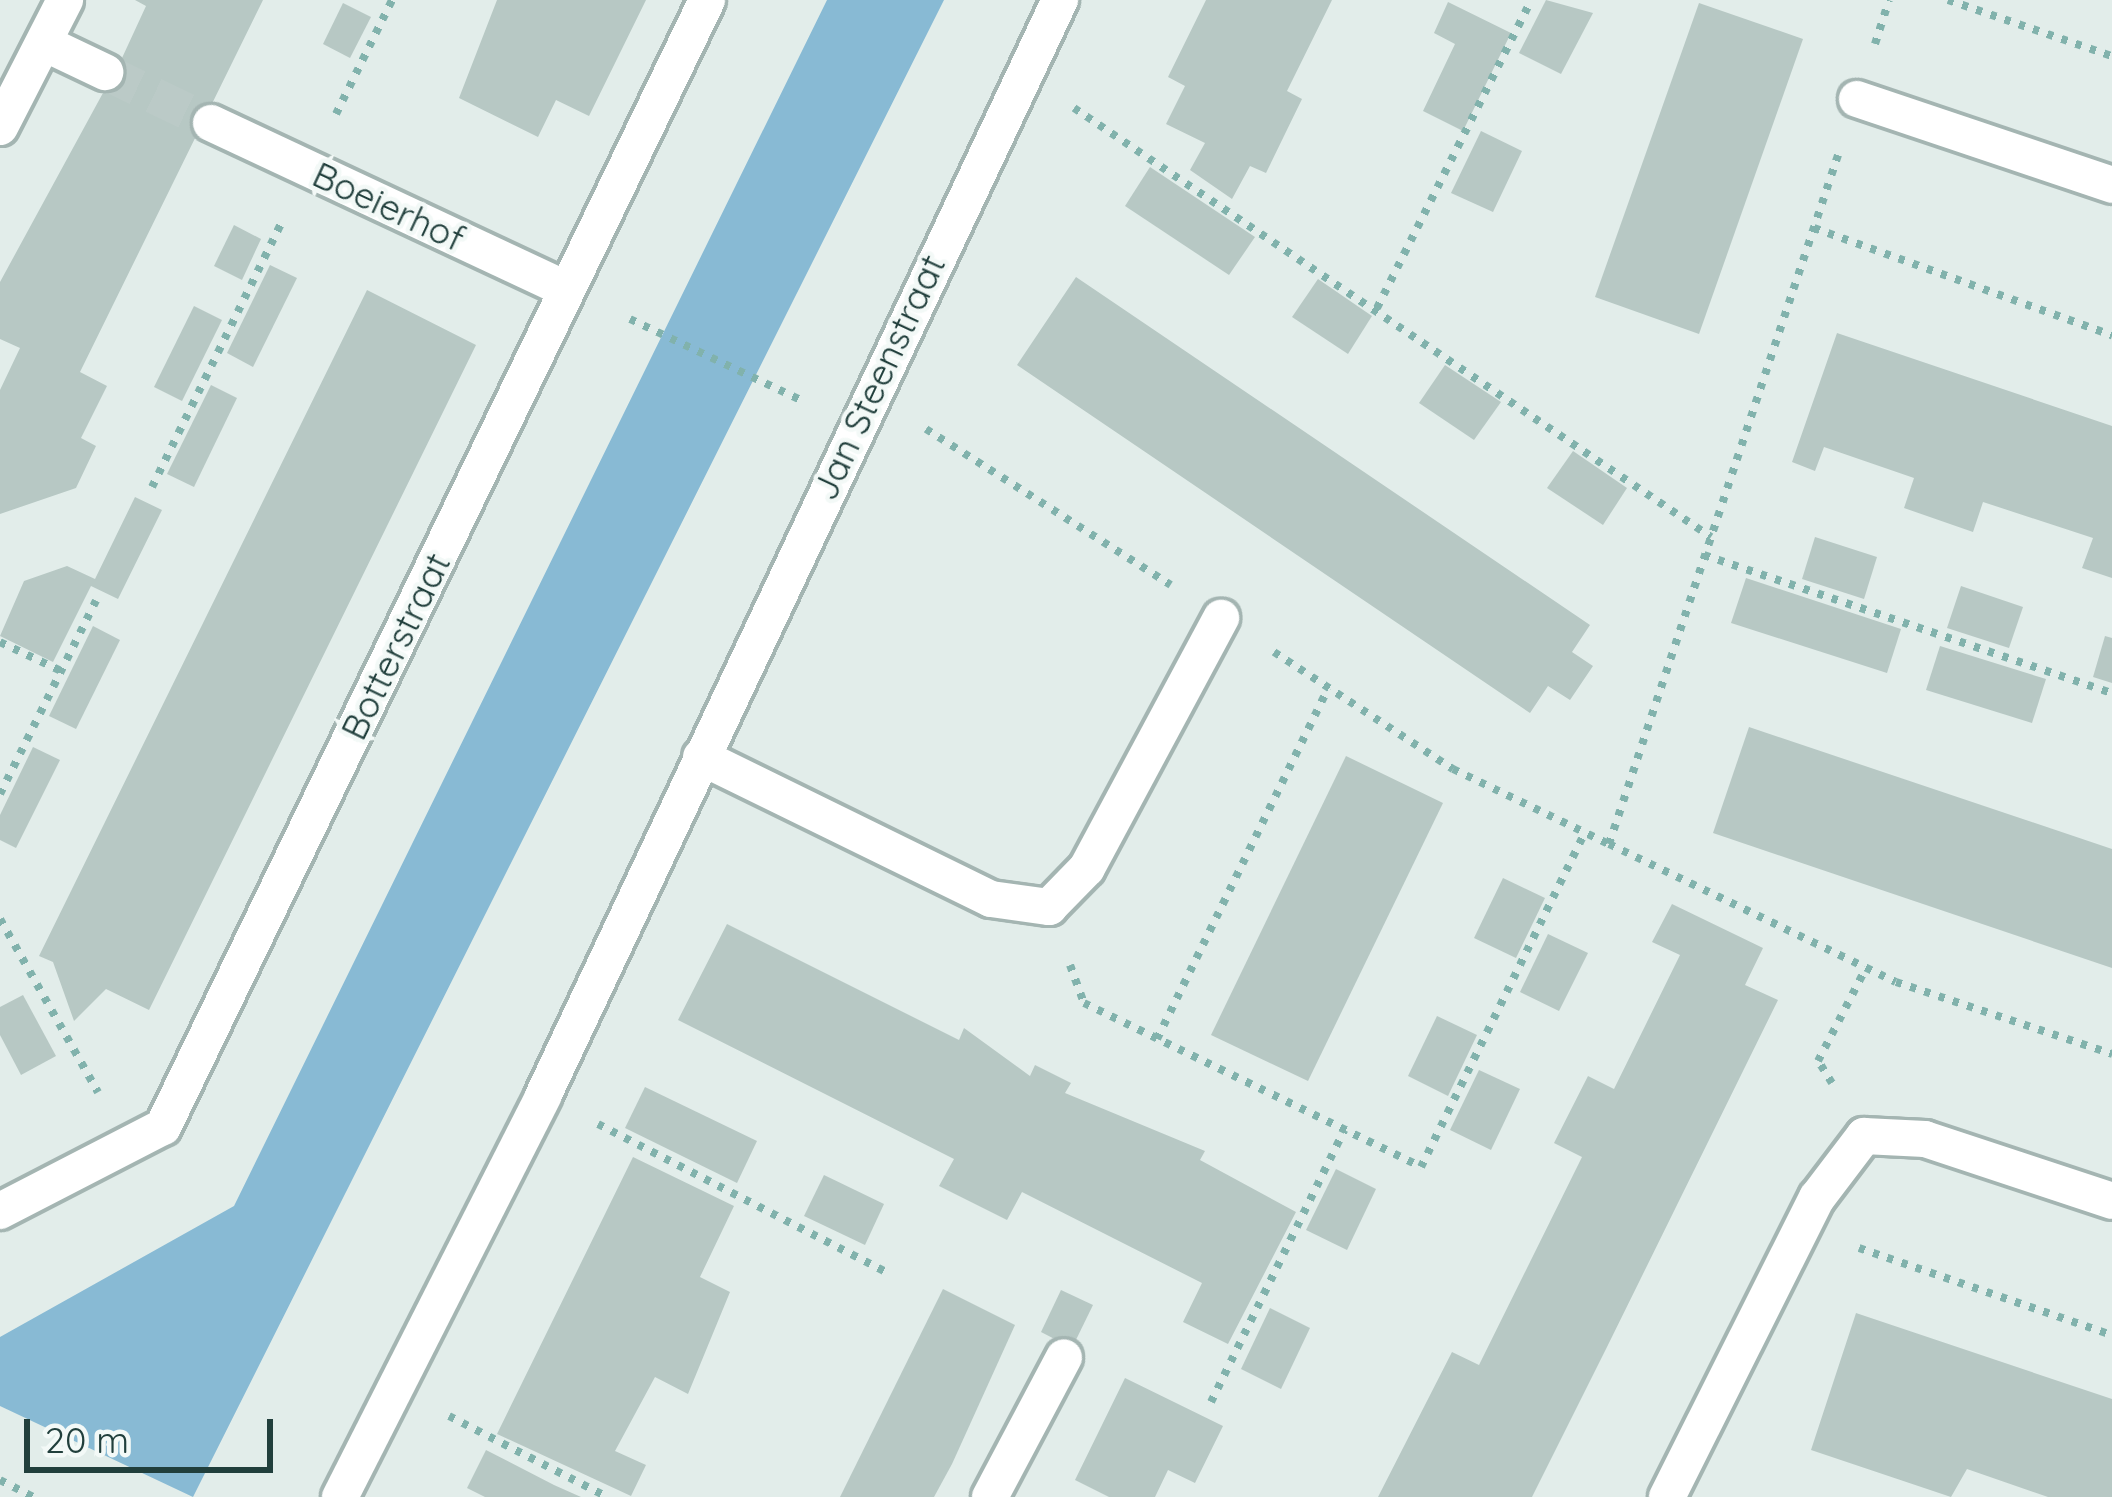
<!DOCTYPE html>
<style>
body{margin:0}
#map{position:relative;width:2112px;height:1497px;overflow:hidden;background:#e2edea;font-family:Quicksand,sans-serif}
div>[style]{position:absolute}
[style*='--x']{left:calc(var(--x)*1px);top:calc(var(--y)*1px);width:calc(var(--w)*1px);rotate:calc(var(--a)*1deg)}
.water>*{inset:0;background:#88bad4}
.building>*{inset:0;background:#b7c8c4}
.street-tunnel>*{height:36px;margin-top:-18px;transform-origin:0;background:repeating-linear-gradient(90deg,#bbcac7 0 36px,transparent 0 54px)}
.path>*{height:8px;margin-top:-4px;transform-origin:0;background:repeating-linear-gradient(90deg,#81b2ac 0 6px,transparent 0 15px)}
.roads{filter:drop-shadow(3px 0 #a4b5b2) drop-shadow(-3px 0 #a4b5b2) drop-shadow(0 3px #a4b5b2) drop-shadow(0 -3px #a4b5b2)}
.lane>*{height:36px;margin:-18px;padding:0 18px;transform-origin:18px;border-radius:18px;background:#fff}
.street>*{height:36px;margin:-18px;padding:0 18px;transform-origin:18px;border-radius:18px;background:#fff}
span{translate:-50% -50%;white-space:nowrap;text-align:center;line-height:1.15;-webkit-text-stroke:9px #f3f9f7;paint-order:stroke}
.street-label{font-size:36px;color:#213f3c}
.scale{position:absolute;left:24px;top:1419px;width:249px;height:54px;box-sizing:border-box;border:6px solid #213f3c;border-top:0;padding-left:15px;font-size:36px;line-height:42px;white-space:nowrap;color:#213f3c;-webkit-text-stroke:9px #f3f9f7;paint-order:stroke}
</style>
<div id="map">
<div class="water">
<div style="clip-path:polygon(827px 0,944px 0,193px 1497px,0 1406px,0 1337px,234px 1206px)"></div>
</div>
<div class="building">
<div style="clip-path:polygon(135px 0,263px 0,80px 372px,107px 386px,81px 438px,96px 446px,76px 488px,0 514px,0 390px,20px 348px,0 339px,0 282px,122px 58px,146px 6px)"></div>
<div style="clip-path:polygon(497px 0,646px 0,589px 116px,556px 100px,538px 137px,459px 98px)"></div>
<div style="clip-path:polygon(1206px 0,1332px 0,1287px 91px,1302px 99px,1266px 173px,1250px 166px,1232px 199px,1190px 170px,1205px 143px,1166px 124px,1185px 86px,1168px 77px)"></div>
<div style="clip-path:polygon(1546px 0,1593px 13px,1561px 74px,1519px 53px)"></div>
<div style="clip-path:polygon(1448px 2px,1511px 33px,1463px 131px,1423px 111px,1455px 44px,1434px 33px)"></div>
<div style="clip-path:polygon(343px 3px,371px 17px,350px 58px,323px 44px)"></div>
<div style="clip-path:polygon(1699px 3px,1803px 39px,1699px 334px,1595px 297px)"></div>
<div style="clip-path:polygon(1481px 131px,1522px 151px,1493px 212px,1451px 193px)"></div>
<div style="clip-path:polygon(1150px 167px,1255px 237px,1229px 275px,1125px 206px)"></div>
<div style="clip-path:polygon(234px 225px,261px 239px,242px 280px,214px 266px)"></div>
<div style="clip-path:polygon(270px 265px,297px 278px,253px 367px,227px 353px)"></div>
<div style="clip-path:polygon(1076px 277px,1590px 625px,1572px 652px,1593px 666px,1570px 700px,1548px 686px,1530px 713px,1017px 365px)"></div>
<div style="clip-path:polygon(1318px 279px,1372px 316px,1348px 354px,1292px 317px)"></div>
<div style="clip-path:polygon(367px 290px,476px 345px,149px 1010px,106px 989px,74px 1021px,53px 962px,39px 956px)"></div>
<div style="clip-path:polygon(194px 306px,222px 320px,182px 401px,154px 387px)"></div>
<div style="clip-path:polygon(1837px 333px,2112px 426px,2112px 578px,2082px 568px,2093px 538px,1983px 502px,1973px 532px,1904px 508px,1914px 478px,1824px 447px,1815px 471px,1792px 462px)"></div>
<div style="clip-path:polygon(1445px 365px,1501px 402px,1474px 440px,1419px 403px)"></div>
<div style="clip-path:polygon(211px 385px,237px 398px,194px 487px,167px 474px)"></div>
<div style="clip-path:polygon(1573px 451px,1627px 488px,1603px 525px,1547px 488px)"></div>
<div style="clip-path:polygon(135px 497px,162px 510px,118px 599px,91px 586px,53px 662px,0 636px,24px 581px,67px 566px,95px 579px)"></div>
<div style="clip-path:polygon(1815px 537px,1877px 557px,1864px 599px,1802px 579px)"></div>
<div style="clip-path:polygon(1746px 578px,1901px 629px,1887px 673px,1731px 623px)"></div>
<div style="clip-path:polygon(1961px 586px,2023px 607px,2009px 648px,1947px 628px)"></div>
<div style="clip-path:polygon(93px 626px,120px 640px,76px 729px,49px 716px)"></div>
<div style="clip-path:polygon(2105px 636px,2112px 638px,2112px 683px,2093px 677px)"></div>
<div style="clip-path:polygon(1940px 646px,2046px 679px,2032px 723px,1926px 690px)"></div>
<div style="clip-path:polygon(1749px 727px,2112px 849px,2112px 968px,1713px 833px)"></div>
<div style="clip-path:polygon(33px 747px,60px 760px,16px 848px,0 840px,0 815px)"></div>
<div style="clip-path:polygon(1346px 756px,1443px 803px,1308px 1081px,1211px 1035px)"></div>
<div style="clip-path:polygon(1503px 878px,1545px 898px,1516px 958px,1474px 938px)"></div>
<div style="clip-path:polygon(1672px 904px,1763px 948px,1745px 985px,1778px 1000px,1607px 1347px,1532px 1497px,1378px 1497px,1452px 1352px,1479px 1365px,1582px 1157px,1554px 1143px,1588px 1076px,1614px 1089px,1680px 955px,1652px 942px)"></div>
<div style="clip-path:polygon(727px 924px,959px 1040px,964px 1028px,1030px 1076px,1035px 1065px,1071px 1083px,1065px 1093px,1205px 1151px,1200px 1160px,1296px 1212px,1228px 1344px,1183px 1322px,1202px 1283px,1022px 1192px,1007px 1220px,939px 1186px,954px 1159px,678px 1020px)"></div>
<div style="clip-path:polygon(1548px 934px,1588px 953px,1559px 1011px,1520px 992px)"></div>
<div style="clip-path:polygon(23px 995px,56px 1056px,21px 1075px,0 1035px,0 1007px)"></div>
<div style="clip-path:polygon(1437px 1016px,1477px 1035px,1448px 1096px,1408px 1076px)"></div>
<div style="clip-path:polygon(1479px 1070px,1520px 1089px,1491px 1150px,1450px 1130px)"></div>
<div style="clip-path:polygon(645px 1087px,757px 1141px,737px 1183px,625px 1128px)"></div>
<div style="clip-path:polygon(633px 1157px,734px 1206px,700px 1277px,730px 1292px,688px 1394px,655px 1377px,615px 1451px,646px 1465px,631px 1496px,497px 1434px)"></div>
<div style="clip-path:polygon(1336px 1169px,1376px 1189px,1347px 1250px,1306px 1230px)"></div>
<div style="clip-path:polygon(824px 1175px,884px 1204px,865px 1245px,804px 1216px)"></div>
<div style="clip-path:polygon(943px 1289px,1015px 1325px,952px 1464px,934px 1497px,840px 1497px)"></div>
<div style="clip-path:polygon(1061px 1290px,1093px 1305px,1072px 1348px,1041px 1332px)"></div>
<div style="clip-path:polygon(1270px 1308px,1310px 1328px,1281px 1389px,1241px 1369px)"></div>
<div style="clip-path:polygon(1856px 1313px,2112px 1399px,2112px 1497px,2048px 1497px,1967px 1469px,1951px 1497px,1811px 1450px)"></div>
<div style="clip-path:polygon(1125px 1378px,1223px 1426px,1195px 1483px,1168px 1470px,1155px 1497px,1109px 1497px,1075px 1480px)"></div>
<div style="clip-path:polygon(486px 1450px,554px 1485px,581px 1497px,485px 1497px,467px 1488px)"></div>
</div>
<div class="street-tunnel">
<div style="--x:105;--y:72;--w:118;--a:25.7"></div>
</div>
<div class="path">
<div style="--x:1948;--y:0;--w:173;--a:18.9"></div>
<div style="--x:1875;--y:44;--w:46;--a:-72.3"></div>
<div style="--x:1074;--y:108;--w:768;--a:33.96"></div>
<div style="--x:336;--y:114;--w:127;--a:-63.8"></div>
<div style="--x:1814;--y:228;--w:317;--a:19.8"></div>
<div style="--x:1377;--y:308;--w:344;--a:-63.4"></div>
<div style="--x:630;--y:319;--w:191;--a:25.4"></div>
<div style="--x:926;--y:429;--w:290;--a:32.5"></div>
<div style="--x:152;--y:487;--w:293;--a:-63.9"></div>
<div style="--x:1704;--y:555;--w:431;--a:18.7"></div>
<div style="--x:0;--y:642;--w:68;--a:25.4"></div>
<div style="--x:1274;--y:652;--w:214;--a:33.2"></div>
<div style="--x:1453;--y:769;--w:173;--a:25.7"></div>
<div style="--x:1609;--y:844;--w:318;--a:25.7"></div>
<div style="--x:1896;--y:982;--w:228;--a:18.4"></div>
<div style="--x:0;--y:794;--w:216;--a:-63.6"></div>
<div style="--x:1609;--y:844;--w:726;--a:-71.61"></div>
<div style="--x:0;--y:919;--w:199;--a:60.5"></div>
<div style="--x:1070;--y:965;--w:40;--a:69.8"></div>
<div style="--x:1084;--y:1003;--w:375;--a:25.9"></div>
<div style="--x:1421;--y:1167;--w:373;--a:-63.9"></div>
<div style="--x:1157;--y:1039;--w:390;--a:-64"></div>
<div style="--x:1832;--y:1083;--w:26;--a:-122"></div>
<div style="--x:1818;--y:1061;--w:105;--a:-62.7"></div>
<div style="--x:598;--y:1124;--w:324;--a:27.2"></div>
<div style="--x:1859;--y:1248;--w:268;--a:19"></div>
<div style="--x:1211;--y:1402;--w:303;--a:-63.9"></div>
<div style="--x:449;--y:1416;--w:178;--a:27.1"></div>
<div style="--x:0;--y:1480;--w:38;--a:27"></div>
</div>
<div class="roads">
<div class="lane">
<div style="--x:990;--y:1497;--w:158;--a:-62.1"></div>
</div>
<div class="street">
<div style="--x:44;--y:43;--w:68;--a:25.4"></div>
<div style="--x:1857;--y:99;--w:269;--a:18.6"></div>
<div style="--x:211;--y:123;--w:392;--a:25.1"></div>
<div style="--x:0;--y:127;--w:143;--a:-62.9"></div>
<div style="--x:701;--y:757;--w:323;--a:26.1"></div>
<div style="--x:991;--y:899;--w:59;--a:7.9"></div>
<div style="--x:1049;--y:907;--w:54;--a:-45.7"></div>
<div style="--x:1087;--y:868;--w:284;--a:-61.8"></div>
<div style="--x:0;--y:1211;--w:183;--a:-27.3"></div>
<div style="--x:163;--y:1127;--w:1251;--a:-64.23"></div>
<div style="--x:340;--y:1497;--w:449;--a:-63.1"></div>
<div style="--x:543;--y:1096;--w:1212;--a:-64.75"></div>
<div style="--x:1667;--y:1497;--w:335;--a:-63.4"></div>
<div style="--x:1817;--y:1198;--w:78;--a:-52.8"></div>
<div style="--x:1864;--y:1136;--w:61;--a:2.8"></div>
<div style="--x:1925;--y:1139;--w:197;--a:18.3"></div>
</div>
</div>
<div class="street-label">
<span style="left:389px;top:206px;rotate:25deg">Boeierhof</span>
<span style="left:878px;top:377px;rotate:-65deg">Jan Steenstraat</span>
<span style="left:395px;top:646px;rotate:-64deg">Botterstraat</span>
</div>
<div class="scale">20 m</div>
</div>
